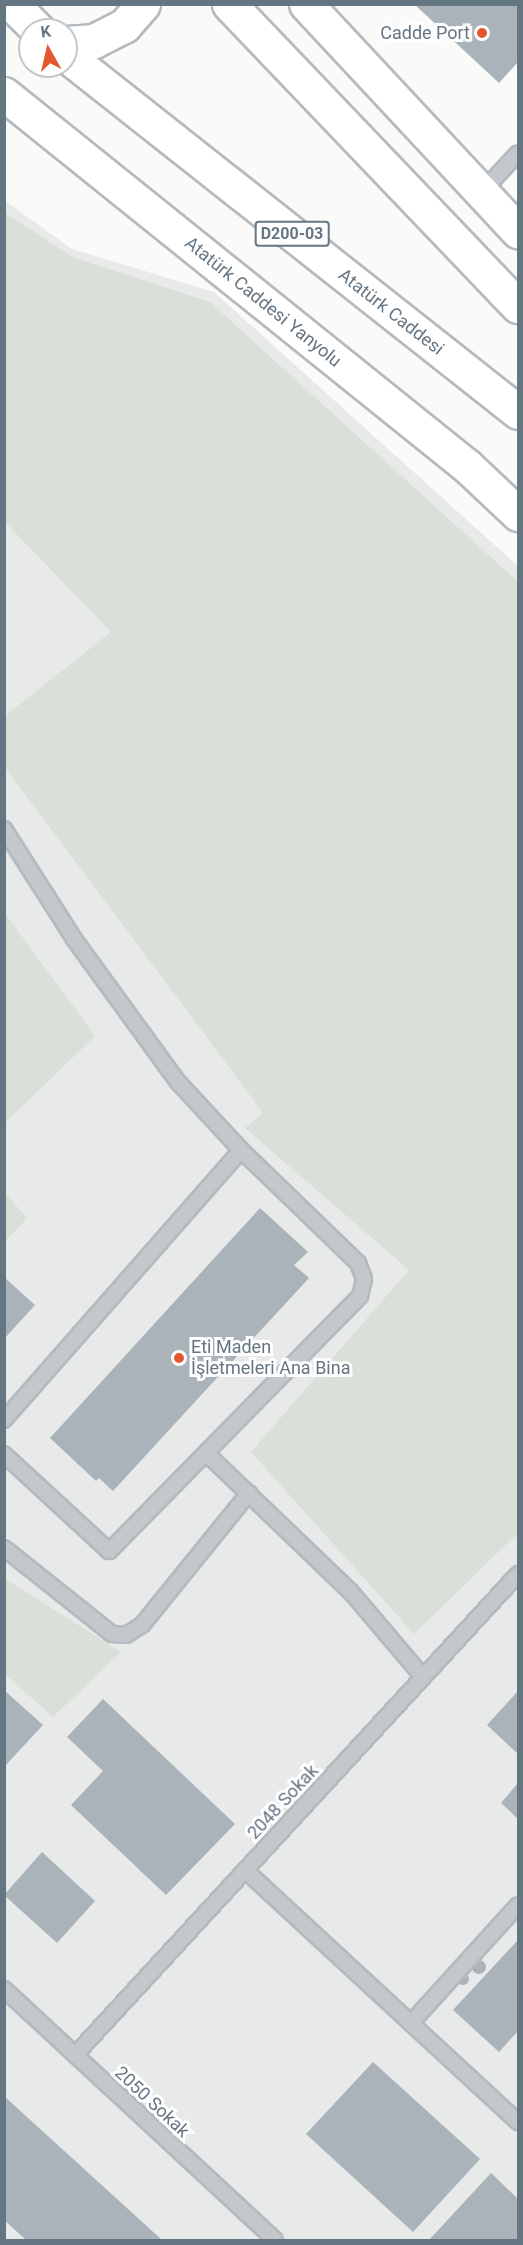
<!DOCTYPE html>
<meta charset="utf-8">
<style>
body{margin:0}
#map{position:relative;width:523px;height:2245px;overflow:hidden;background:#fafaf8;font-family:Roboto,sans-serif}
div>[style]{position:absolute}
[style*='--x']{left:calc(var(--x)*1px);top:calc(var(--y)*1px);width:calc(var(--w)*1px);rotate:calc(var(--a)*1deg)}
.built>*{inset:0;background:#e8e9e9}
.green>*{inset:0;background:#dadfd7}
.building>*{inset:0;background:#aab3b9}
.round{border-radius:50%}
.roads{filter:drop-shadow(2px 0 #b5babe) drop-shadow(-2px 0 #b5babe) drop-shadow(0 2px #b5babe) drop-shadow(0 -2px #b5babe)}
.lane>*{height:14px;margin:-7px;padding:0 7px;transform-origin:7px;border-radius:7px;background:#c3c8cc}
.primary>*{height:33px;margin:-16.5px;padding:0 16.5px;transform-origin:16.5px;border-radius:16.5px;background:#fff}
.highway>*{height:33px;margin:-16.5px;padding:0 16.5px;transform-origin:16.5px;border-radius:16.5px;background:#fff}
.dots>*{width:16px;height:16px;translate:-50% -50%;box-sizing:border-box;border:3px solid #fff;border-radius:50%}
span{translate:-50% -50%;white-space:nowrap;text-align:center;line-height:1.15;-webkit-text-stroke:6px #fff;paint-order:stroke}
.shield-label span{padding:2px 4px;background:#fff;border:2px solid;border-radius:4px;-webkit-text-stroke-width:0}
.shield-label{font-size:16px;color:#657683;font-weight:700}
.poi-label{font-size:18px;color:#657683}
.right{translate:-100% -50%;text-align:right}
.left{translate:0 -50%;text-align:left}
.street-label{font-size:18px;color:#657683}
.frame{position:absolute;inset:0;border:6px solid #657683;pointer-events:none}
.north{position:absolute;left:18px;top:18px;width:60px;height:60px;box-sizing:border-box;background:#fff;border:2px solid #c1c8cd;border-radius:50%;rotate:352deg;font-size:16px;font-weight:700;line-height:24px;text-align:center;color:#657683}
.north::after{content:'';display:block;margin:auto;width:21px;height:27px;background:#e4572e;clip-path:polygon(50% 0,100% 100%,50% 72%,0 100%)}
</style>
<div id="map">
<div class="built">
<div style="clip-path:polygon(4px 200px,72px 249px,214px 292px,518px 566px,518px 2240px,5px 2240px)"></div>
</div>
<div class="green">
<div style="clip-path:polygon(5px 213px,72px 257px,210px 302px,518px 582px,518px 1533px,414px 1634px,251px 1452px,409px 1270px,245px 1128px,263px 1113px,5px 767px,5px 716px,111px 632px,5px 522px)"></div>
<div style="clip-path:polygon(4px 912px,95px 1036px,5px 1123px,4px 1123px)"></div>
<div style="clip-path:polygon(4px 1192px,27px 1218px,5px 1242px,4px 1242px)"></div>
<div style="clip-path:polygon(4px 1578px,121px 1652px,53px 1717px,5px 1674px)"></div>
</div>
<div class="building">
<div style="clip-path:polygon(414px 4px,518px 4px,518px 62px,499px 83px)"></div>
<div style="clip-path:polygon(260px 1208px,308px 1252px,294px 1265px,309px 1278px,113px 1491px,99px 1478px,96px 1481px,50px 1438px)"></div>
<div style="clip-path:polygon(4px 1277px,35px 1305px,4px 1339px)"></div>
<div style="clip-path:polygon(4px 1690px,43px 1725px,4px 1767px)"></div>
<div style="clip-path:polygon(518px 1691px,518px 1754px,487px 1725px)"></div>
<div style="clip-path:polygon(103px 1699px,235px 1824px,166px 1895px,71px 1805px,103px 1771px,67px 1737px)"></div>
<div style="clip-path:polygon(518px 1783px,518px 1819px,501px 1803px)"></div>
<div style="clip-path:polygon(42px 1852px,95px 1901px,57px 1943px,4px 1895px)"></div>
<div style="clip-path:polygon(518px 1940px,518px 2031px,499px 2052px,453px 2010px)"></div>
<div class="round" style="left:472px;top:1960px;width:14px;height:14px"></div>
<div class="round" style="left:457px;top:1973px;width:12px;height:12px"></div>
<div style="clip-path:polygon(373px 2062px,480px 2159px,413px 2232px,306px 2134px)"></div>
<div style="clip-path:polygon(4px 2096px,162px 2240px,26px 2240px,4px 2220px)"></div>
<div style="clip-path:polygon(491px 2173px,518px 2199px,518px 2240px,429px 2240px)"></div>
</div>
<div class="roads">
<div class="lane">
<div style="--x:481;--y:193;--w:54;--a:-47.2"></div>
<div style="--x:4;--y:829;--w:130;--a:57.5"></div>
<div style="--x:74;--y:939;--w:177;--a:54"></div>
<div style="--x:178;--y:1082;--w:93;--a:47.2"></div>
<div style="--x:241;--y:1150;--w:163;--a:44"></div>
<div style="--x:358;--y:1263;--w:17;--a:69"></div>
<div style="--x:364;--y:1279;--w:17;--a:103"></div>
<div style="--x:360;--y:1296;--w:358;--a:134.5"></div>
<div style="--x:109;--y:1551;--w:143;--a:-137.3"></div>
<div style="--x:4;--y:1420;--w:359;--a:-48.7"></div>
<div style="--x:206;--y:1453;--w:201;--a:43.8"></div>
<div style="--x:351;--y:1592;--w:111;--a:49.7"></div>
<div style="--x:4;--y:1548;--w:138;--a:38.5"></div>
<div style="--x:112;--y:1634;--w:14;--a:4"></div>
<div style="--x:126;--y:1635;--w:19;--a:-32"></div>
<div style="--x:142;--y:1625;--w:170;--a:-51"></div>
<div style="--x:245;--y:1870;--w:372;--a:42.7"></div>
<div style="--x:4;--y:1989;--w:369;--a:42.8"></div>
<div style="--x:411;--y:2023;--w:159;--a:-47.8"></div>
<div style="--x:75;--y:2055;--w:654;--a:-47.35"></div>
</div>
<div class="primary">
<div style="--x:306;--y:4;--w:311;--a:47"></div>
<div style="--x:4;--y:94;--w:594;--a:38.78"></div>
<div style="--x:467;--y:466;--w:70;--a:43.3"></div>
</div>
<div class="highway">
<div style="--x:12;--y:4;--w:37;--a:45"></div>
<div style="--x:229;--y:4;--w:418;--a:46.3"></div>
<div style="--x:66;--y:43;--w:28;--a:-4"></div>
<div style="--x:94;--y:41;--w:34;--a:-27"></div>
<div style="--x:124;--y:26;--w:29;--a:-49"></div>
<div style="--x:66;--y:55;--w:576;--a:38.3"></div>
</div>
</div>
<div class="dots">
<div style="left:482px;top:33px;background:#e4572e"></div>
<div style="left:179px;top:1358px;background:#e4572e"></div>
</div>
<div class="shield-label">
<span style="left:292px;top:234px">D200-03</span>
</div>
<div class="poi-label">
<span class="right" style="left:470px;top:33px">Cadde Port</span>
<span class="left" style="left:191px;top:1358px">Eti Maden<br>İşletmeleri Ana Bina</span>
</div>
<div class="street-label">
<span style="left:263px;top:302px;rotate:39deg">Atatürk Caddesi Yanyolu</span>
<span style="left:391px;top:312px;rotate:38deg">Atatürk Caddesi</span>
<span style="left:283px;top:1802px;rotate:-47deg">2048 Sokak</span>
<span style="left:152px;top:2102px;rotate:43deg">2050 Sokak</span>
</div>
<div class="frame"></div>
<div class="north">K</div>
</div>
